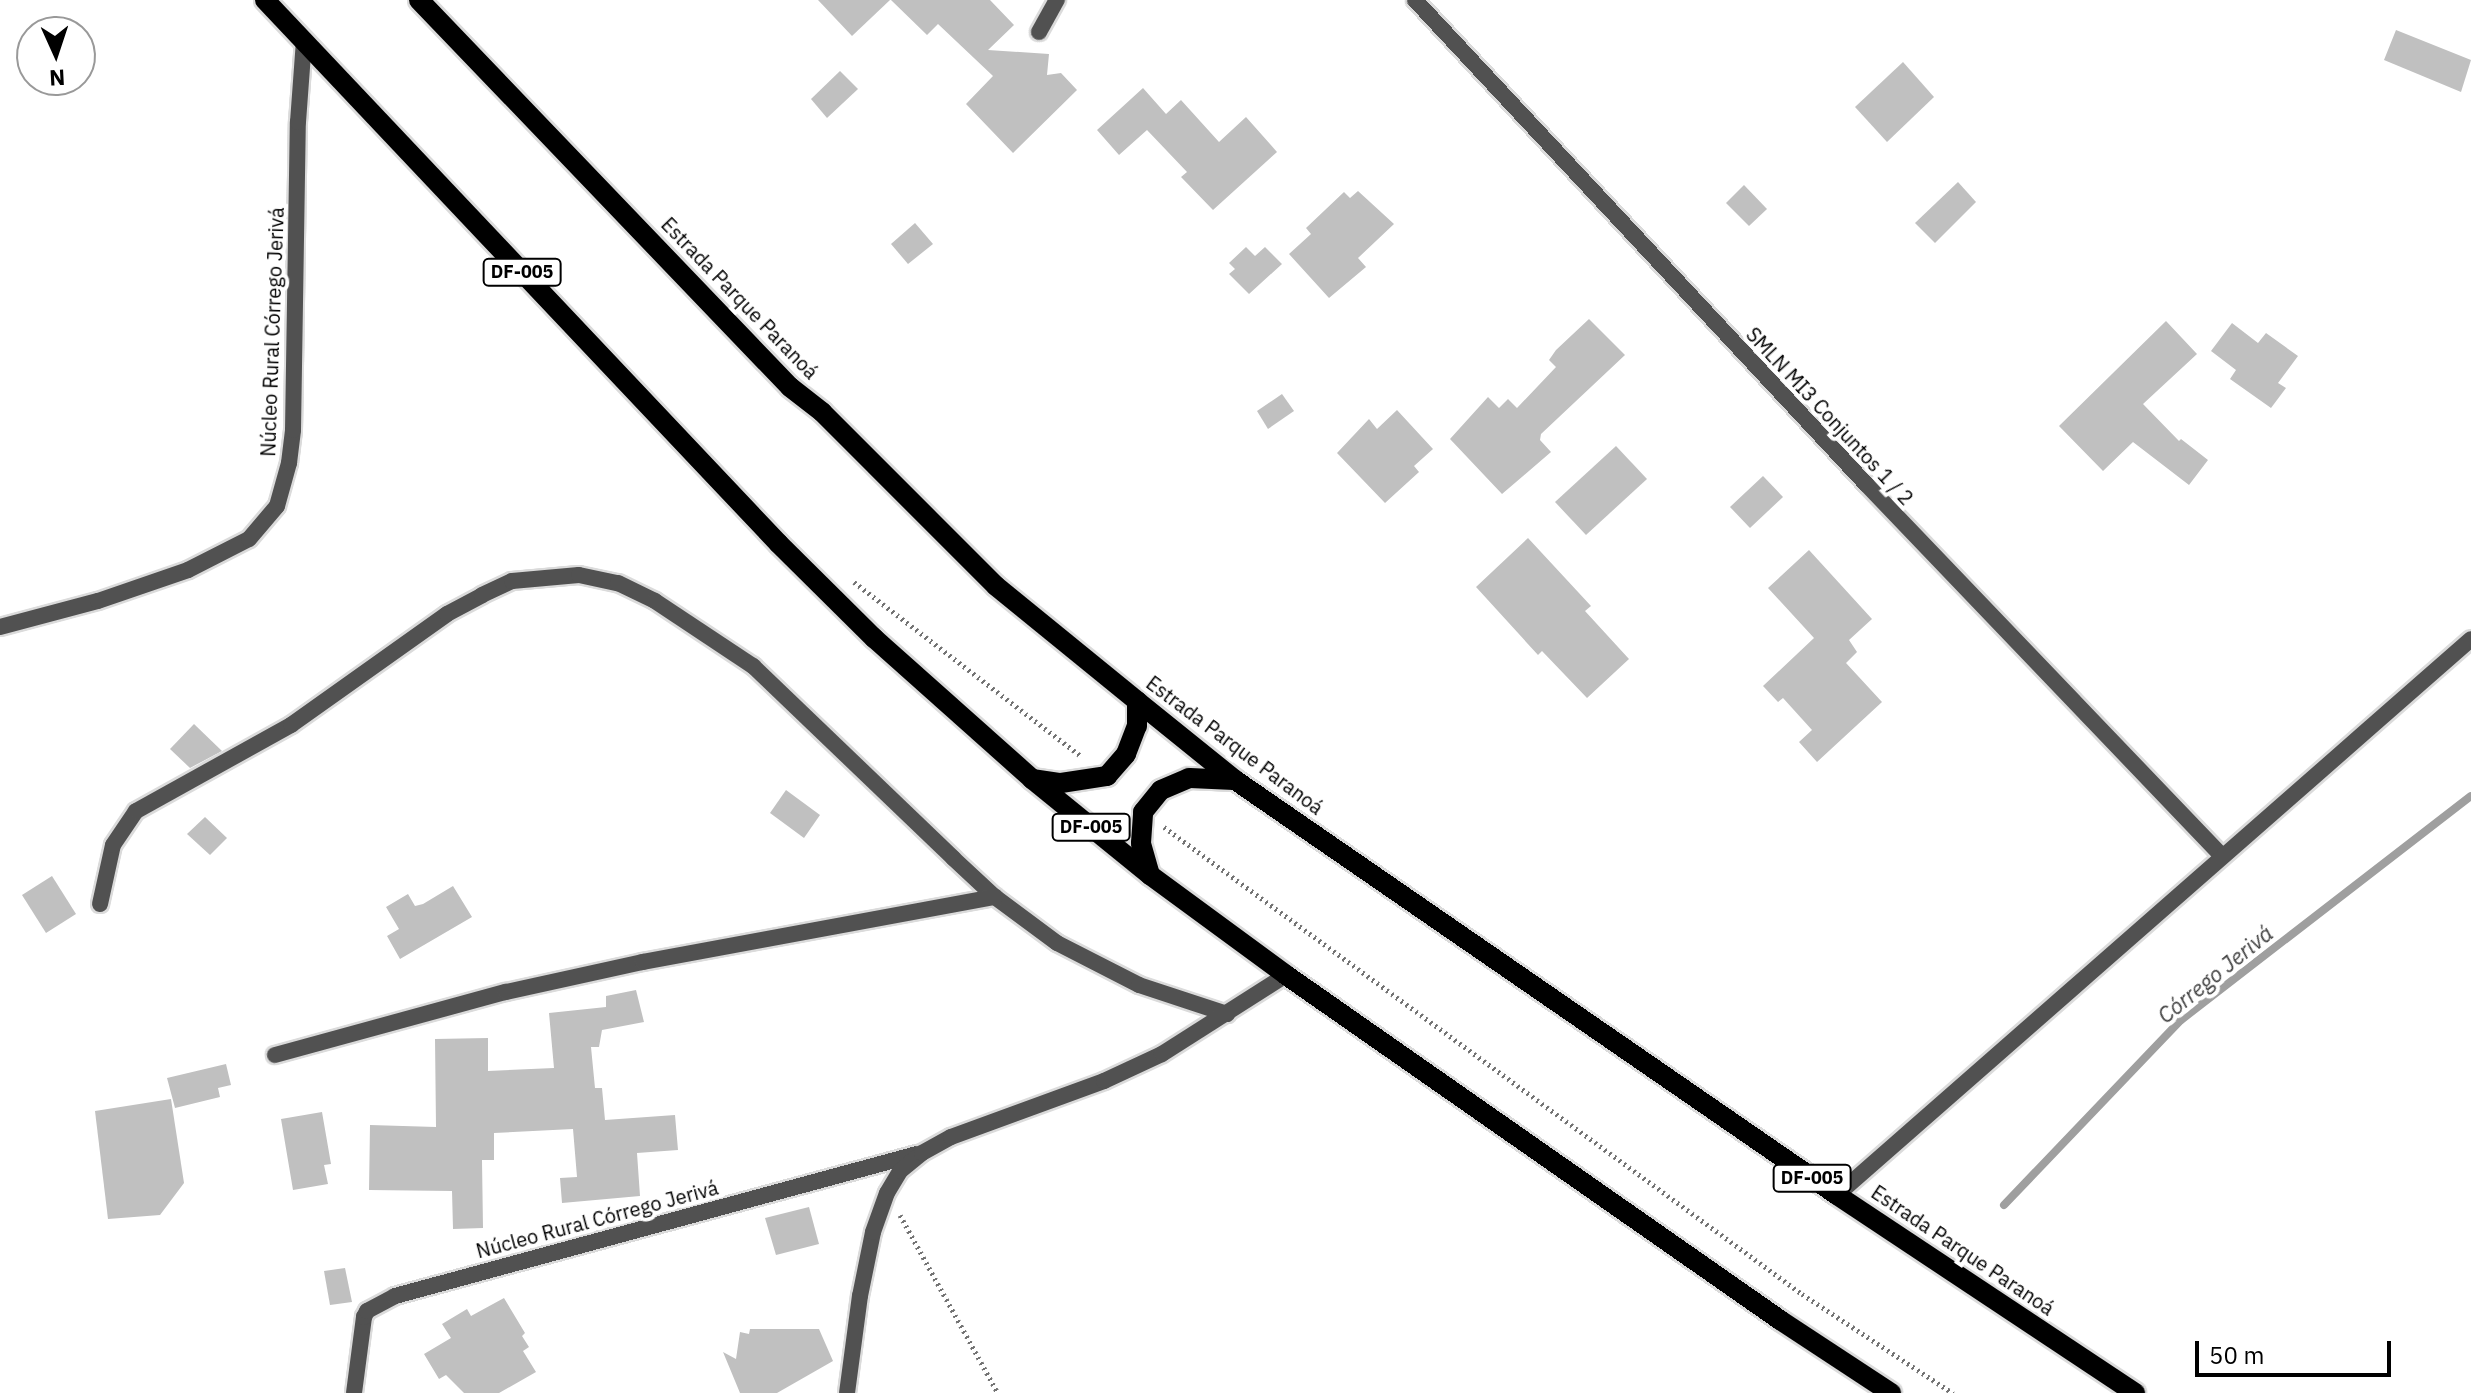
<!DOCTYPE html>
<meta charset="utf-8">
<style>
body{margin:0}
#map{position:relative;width:2471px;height:1393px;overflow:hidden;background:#fff;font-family:"IBM Plex Sans",sans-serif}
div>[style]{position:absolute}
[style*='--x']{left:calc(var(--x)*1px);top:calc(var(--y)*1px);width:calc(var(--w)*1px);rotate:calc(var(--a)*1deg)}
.stream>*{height:8px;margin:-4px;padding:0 4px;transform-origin:4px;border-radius:4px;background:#9f9f9f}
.building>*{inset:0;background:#c0c0c0}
.path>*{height:5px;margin-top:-2.5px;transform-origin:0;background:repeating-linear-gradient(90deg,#737373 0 2px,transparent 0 6px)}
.roads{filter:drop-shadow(2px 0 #dbdbdb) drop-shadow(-2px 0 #dbdbdb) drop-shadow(0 2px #dbdbdb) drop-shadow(0 -2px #dbdbdb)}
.minor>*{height:16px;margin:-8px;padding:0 8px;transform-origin:8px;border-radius:8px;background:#515151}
.primary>*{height:20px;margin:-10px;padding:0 10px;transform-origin:10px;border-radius:10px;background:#000}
span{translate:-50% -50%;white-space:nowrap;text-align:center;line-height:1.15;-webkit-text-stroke:8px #fff;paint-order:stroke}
.shield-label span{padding:2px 6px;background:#fff;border:2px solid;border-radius:6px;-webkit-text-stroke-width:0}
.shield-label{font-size:18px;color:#000;font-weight:700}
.street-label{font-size:20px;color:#000}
.water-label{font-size:22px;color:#404040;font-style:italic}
.north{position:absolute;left:16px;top:16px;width:80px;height:80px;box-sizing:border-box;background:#fff;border:2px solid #999;border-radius:50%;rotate:177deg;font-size:22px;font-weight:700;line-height:32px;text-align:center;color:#000}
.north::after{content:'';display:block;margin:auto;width:28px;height:36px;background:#000;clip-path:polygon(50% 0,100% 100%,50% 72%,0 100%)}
.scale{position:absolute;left:2195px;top:1341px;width:196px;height:36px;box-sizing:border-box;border:4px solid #000;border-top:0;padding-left:10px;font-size:24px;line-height:28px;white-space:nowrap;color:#000;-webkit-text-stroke:6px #fff;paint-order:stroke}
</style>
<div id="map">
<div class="stream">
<div style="--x:2004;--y:1205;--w:256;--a:-46.3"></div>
<div style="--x:2181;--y:1020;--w:366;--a:-37.7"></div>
</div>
<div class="building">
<div style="clip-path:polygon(818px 0,890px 0,852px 36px)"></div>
<div style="clip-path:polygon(891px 0,990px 0,1014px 25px,988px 50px,1049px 54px,1047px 75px,1061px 73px,1077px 90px,1013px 153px,966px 104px,993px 76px,938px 24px,927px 35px)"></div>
<div style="clip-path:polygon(2396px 30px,2471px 60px,2461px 92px,2384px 60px)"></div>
<div style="clip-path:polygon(1903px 62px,1934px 97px,1887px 142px,1855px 107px)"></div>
<div style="clip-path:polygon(840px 71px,858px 89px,827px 118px,811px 99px)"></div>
<div style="clip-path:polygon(1143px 88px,1166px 114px,1181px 100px,1219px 142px,1246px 117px,1277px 152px,1213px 210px,1181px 177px,1187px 172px,1147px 130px,1119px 155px,1097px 130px)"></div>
<div style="clip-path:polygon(1958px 182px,1976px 202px,1935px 243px,1915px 223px)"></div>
<div style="clip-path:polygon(1744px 185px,1767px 209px,1749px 226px,1726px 203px)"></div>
<div style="clip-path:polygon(1358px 191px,1394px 224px,1358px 258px,1366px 267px,1329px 298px,1289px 254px,1311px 234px,1306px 228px,1344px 192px,1350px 198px)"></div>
<div style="clip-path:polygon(915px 223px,933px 244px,908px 264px,891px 244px)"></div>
<div style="clip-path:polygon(1246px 247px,1255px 256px,1265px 247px,1282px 264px,1249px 294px,1229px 274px,1235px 269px,1229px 263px)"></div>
<div style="clip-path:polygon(1589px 319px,1625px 355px,1541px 434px,1540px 440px,1551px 452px,1502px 494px,1450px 439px,1488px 397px,1499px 408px,1508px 399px,1517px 408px,1556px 367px,1549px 360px,1556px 350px)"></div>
<div style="clip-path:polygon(2166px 321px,2197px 354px,2143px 404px,2179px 441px,2181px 439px,2208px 460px,2189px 485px,2133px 442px,2103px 471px,2059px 426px)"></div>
<div style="clip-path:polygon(2232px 323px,2258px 343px,2266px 333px,2298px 356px,2278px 383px,2286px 388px,2271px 408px,2230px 379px,2236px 370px,2211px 351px)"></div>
<div style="clip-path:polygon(1282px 394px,1294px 411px,1268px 429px,1257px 411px)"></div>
<div style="clip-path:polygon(1397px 410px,1433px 449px,1414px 466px,1419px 472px,1385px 503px,1337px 453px,1369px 419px,1377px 429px)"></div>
<div style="clip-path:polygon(1616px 446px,1647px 479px,1586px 535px,1555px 502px)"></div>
<div style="clip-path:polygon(1763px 476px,1783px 497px,1750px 528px,1730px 507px)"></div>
<div style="clip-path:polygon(1528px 538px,1591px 606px,1585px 611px,1629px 659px,1587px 698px,1542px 651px,1538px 655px,1476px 587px)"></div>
<div style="clip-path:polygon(1809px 550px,1872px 619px,1849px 640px,1857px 652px,1846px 663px,1882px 702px,1817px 762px,1799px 742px,1812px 730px,1783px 698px,1778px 702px,1763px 686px,1814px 638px,1768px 588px)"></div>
<div style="clip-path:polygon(194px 724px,222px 751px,190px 768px,170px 749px)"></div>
<div style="clip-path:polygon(786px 790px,820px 815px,804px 838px,770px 813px)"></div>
<div style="clip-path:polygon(205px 817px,227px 838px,210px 855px,187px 834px)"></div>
<div style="clip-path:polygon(52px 876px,76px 914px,46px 933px,22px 895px)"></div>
<div style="clip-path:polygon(453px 886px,472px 917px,400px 959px,387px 936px,399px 929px,386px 907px,408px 894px,415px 906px,423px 904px)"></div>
<div style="clip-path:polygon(636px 990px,644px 1022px,602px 1030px,599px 1047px,591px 1047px,595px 1088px,602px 1088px,605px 1120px,675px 1115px,678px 1150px,637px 1153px,640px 1196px,562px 1203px,560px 1178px,577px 1177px,573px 1129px,494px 1133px,494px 1160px,482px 1160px,483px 1228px,453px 1229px,452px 1191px,369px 1190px,370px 1125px,436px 1127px,435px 1039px,488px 1038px,488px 1071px,554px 1068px,549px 1013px,606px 1007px,606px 996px)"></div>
<div style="clip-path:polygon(226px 1064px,231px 1085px,218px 1088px,220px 1097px,175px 1108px,167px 1078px)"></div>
<div style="clip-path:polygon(171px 1099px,184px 1183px,160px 1215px,108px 1219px,95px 1111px)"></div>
<div style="clip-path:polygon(322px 1112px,331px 1164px,324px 1165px,328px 1184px,293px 1190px,281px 1119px)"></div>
<div style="clip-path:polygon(809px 1207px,819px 1244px,776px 1255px,765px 1218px)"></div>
<div style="clip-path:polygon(345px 1268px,352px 1302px,330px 1305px,324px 1271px)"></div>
<div style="clip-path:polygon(504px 1298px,525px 1333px,522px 1336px,529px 1347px,523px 1351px,536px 1372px,499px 1393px,464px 1393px,446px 1375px,439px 1379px,424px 1354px,451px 1338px,442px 1324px,467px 1309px,471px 1316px)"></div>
<div style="clip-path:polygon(750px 1329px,819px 1329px,833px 1361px,777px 1393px,740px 1393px,723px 1352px,736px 1359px,740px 1332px,749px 1334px)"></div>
</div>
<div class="path">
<div style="--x:854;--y:582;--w:286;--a:37.5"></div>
<div style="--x:1164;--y:827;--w:791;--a:36.2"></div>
<div style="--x:1802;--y:1294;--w:181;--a:33.3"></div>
<div style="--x:900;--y:1215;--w:203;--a:61.2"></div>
</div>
<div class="roads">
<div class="minor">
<div style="--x:1415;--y:0;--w:662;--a:47.02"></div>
<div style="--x:1866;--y:484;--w:513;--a:46.26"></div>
<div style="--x:1039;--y:32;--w:37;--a:-61"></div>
<div style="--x:0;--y:627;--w:101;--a:-14.9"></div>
<div style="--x:98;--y:601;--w:95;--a:-19"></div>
<div style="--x:188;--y:570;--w:68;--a:-26.9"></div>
<div style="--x:249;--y:539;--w:43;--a:-49.7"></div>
<div style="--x:277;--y:506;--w:45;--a:-74.4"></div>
<div style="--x:289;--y:463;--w:33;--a:-83"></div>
<div style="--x:293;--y:430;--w:308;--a:-89.1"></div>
<div style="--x:298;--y:122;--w:81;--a:-85.8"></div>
<div style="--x:100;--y:904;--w:60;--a:-77.6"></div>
<div style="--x:113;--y:845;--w:41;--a:-55.9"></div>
<div style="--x:136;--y:811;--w:177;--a:-29"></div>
<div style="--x:291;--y:725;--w:191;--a:-35.4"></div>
<div style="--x:447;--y:614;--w:40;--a:-28"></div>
<div style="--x:482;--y:595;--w:33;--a:-25"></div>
<div style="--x:512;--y:581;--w:67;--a:-5.1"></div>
<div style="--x:579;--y:575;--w:40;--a:12"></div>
<div style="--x:618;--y:583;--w:41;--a:25.9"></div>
<div style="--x:655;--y:601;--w:118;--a:33.6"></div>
<div style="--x:753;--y:666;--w:277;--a:43.8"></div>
<div style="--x:953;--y:858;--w:57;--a:42.9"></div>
<div style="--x:995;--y:897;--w:77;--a:36.6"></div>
<div style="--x:1057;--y:943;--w:92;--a:27.1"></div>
<div style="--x:1139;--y:985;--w:93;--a:18.2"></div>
<div style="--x:275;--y:1055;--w:239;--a:-15.3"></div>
<div style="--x:506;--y:992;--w:140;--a:-12.4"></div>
<div style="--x:643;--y:962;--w:358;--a:-10.5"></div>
<div style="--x:1837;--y:1195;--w:843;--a:-41.25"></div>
<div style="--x:354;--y:1393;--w:77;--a:-82.5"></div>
<div style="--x:364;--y:1317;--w:7;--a:-63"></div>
<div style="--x:367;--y:1311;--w:32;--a:-28"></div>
<div style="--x:395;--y:1296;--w:541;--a:-15.22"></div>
<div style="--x:847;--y:1393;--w:98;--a:-82.4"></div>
<div style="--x:860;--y:1296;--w:65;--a:-78.5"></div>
<div style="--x:873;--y:1232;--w:41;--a:-70.3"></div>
<div style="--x:887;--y:1193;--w:26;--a:-59"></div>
<div style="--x:900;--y:1171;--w:28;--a:-39"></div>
<div style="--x:922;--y:1153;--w:33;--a:-29"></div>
<div style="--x:951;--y:1137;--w:163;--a:-20.1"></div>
<div style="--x:1104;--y:1081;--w:64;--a:-25"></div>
<div style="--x:1162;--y:1054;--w:147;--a:-32.5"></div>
</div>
<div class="primary">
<div style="--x:265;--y:0;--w:748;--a:46.62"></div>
<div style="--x:779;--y:544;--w:134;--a:44.7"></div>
<div style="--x:874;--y:638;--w:212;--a:41.7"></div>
<div style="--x:1032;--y:779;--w:152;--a:39.1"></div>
<div style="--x:1150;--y:875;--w:169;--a:36.3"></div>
<div style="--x:1286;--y:975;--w:603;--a:34.93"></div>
<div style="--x:1780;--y:1320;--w:133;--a:33.3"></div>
<div style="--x:419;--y:0;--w:536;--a:46.21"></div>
<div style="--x:790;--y:387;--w:41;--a:38"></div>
<div style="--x:822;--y:412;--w:246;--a:45"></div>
<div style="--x:996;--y:586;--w:182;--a:39.2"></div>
<div style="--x:1137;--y:701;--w:126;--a:38.9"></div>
<div style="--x:1235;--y:780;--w:731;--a:34.58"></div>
<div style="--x:1837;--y:1195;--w:358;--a:33.6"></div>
<div style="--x:1032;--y:779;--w:29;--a:8"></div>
<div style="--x:1061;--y:783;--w:47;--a:-8.7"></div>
<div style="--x:1107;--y:776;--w:29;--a:-49"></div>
<div style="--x:1126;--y:754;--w:30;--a:-69"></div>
<div style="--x:1137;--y:726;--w:25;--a:-90"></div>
<div style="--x:1150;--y:875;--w:33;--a:-106"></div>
<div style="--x:1141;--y:843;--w:31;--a:-86"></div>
<div style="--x:1143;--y:812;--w:28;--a:-51"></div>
<div style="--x:1161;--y:790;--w:30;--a:-23"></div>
<div style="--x:1189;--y:778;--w:46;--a:2.5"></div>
</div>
</div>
<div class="shield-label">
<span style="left:522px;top:272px">DF-005</span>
<span style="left:1091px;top:827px">DF-005</span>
<span style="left:1812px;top:1178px">DF-005</span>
</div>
<div class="street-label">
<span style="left:740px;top:298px;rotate:46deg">Estrada Parque Paranoá</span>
<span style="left:272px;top:332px;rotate:-88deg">Núcleo Rural Córrego Jerivá</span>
<span style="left:1830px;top:416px;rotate:47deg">SMLN MI3 Conjuntos 1 / 2</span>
<span style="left:1235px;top:745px;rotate:37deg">Estrada Parque Paranoá</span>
<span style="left:597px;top:1219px;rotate:-15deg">Núcleo Rural Córrego Jerivá</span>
<span style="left:1963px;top:1250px;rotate:34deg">Estrada Parque Paranoá</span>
</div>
<div class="water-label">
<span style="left:2215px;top:974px;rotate:-39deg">Córrego Jerivá</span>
</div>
<div class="north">N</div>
<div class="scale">50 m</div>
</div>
